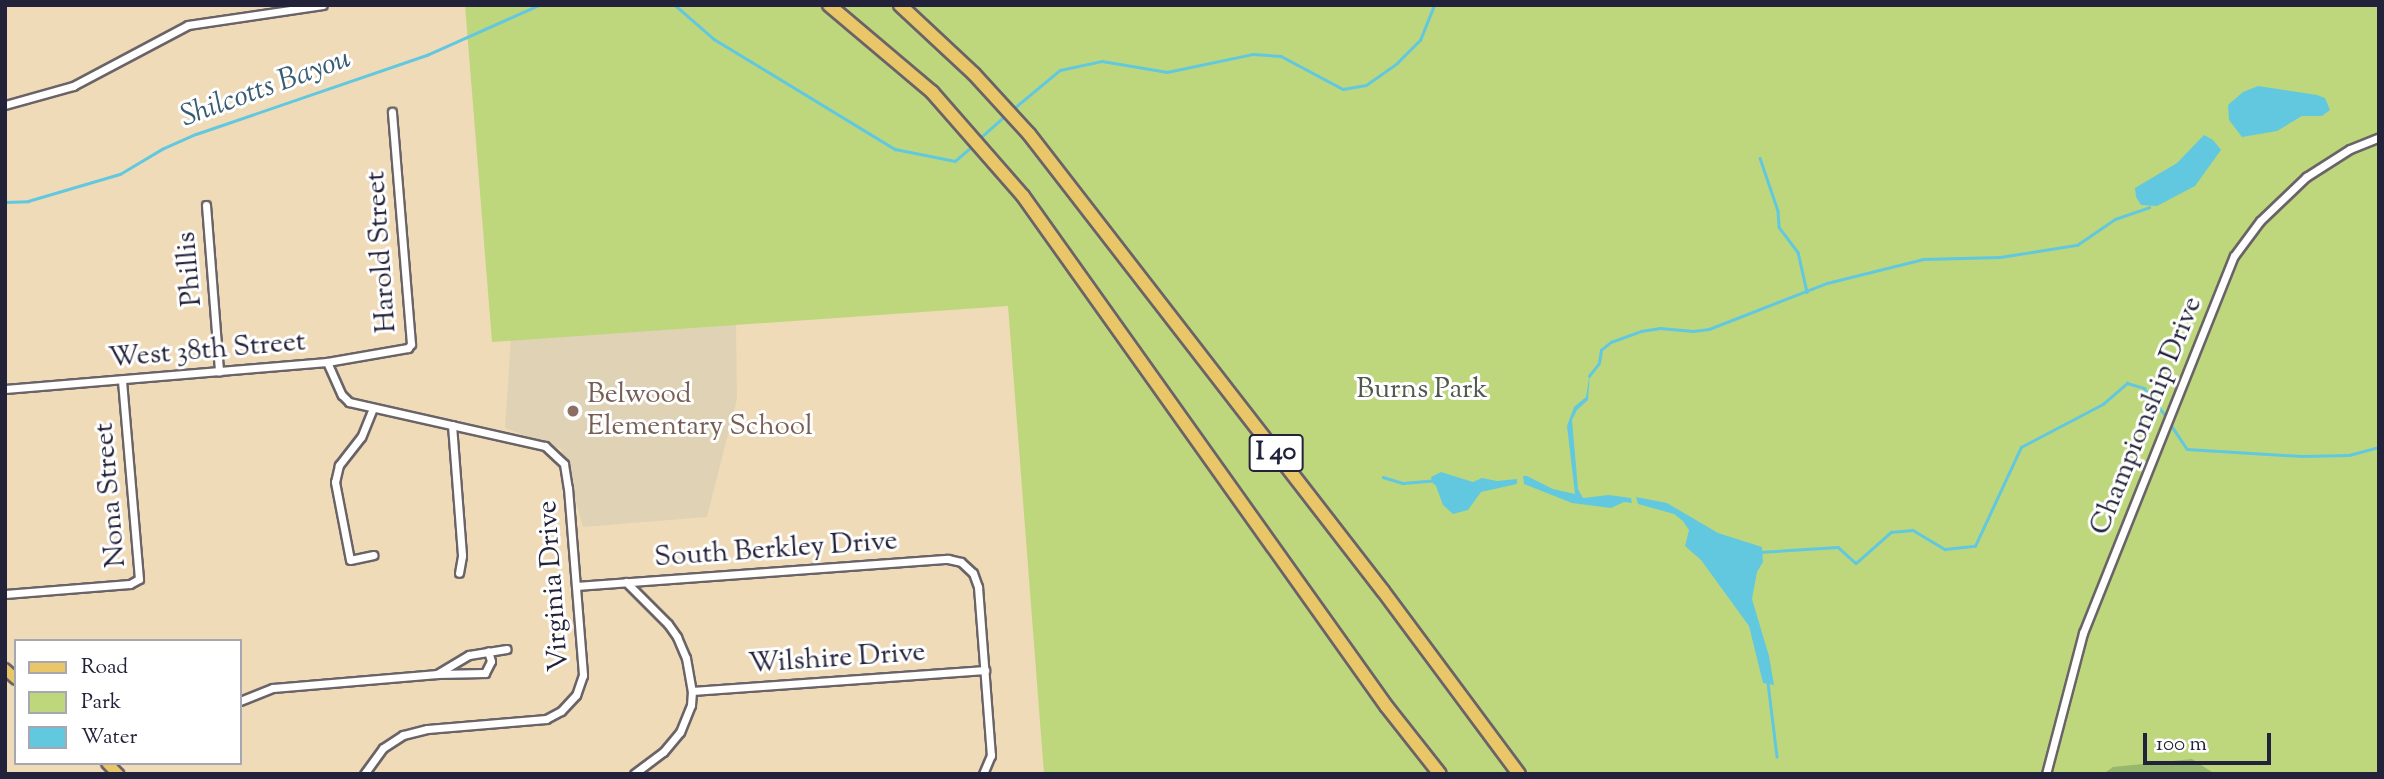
<!DOCTYPE html>
<style>
body{margin:0}
#map{position:relative;width:2384px;height:779px;overflow:hidden;background:#f0dbb9;font-family:"Sorts Mill Goudy",serif}
div>[style]{position:absolute}
[style*='--x']{left:calc(var(--x)*1px);top:calc(var(--y)*1px);width:calc(var(--w)*1px);rotate:calc(var(--a)*1deg)}
.built>*{inset:0;background:#e0d3b5}
.green>*{inset:0;background:#bed77c}
.forest>*{inset:0;background:#96b86c}
.water>*{inset:0;background:#62c8df}
.stream>*{height:2.5px;margin:-1.25px;padding:0 1.25px;transform-origin:1.25px;border-radius:1.25px;background:#62c8df}
.roads{filter:drop-shadow(2px 0 #6a6367) drop-shadow(-2px 0 #6a6367) drop-shadow(0 2px #6a6367) drop-shadow(0 -2px #6a6367)}
.minor>*{height:7px;margin:-3.5px;padding:0 3.5px;transform-origin:3.5px;border-radius:3.5px;background:#fff}
.primary>*{height:10px;margin:-5px;padding:0 5px;transform-origin:5px;border-radius:5px;background:#e9c769}
.motorway>*{height:12px;margin:-6px;padding:0 6px;transform-origin:6px;border-radius:6px;background:#e9c769}
.rail>*{height:5px;margin-top:-2.5px;transform-origin:0;background:repeating-linear-gradient(90deg,#fff 0 8px,#22223b 0 16px);box-sizing:border-box;border-block:2px solid #22223b}
.dots>*{width:19px;height:19px;translate:-50% -50%;box-sizing:border-box;border:4px solid #fff;border-radius:50%}
span{translate:-50% -50%;white-space:nowrap;text-align:center;line-height:1.15;-webkit-text-stroke:6px #fff;paint-order:stroke}
.shield-label span{padding:2px 5px;background:#fff;border:2px solid;border-radius:5px;-webkit-text-stroke-width:0}
.shield-label{font-size:26px;color:#22223b;font-weight:700}
.street-label{font-size:28px;color:#22223b}
.park-label{font-size:28px;color:#51584e}
.education-label{font-size:28px;color:#785e54}
.left{translate:0 -50%;text-align:left}
.water-label{font-size:30px;color:#385c74;font-style:italic}
.frame{position:absolute;inset:0;border:7px solid #22223b;pointer-events:none}
.legend{position:absolute;left:14px;top:639px;width:228px;height:126px;box-sizing:border-box;background:#fff;border:2px solid #a7a7b1;margin:0;padding:9px 12px;list-style:none;font-size:21px;color:#22223b}
.legend li{display:flex;align-items:center;gap:14px;height:35px}
.legend b{width:35px;border:2px solid #a7a7b1}
.scale{position:absolute;left:2143px;top:733px;width:128px;height:32px;box-sizing:border-box;border:4px solid #22223b;border-top:0;padding-left:9px;font-size:21px;line-height:24px;white-space:nowrap;color:#22223b;-webkit-text-stroke:5px #fff;paint-order:stroke}
</style>
<div id="map">
<div class="built">
<div style="clip-path:polygon(736px 317px,737px 399px,707px 517px,583px 527px,561px 449px,505px 428px,512px 321px)"></div>
</div>
<div class="green">
<div style="clip-path:polygon(465px 5px,2379px 5px,2379px 774px,1044px 774px,1008px 306px,492px 342px)"></div>
</div>
<div class="forest">
<div style="clip-path:polygon(2192px 759px,2215px 774px,2103px 774px,2113px 767px)"></div>
</div>
<div class="water">
<div style="clip-path:polygon(2258px 86px,2317px 95px,2325px 98px,2330px 110px,2322px 116px,2302px 116px,2277px 131px,2242px 137px,2229px 120px,2228px 105px,2243px 92px)"></div>
<div style="clip-path:polygon(2204px 135px,2213px 140px,2221px 150px,2195px 186px,2157px 206px,2141px 205px,2136px 197px,2135px 188px,2177px 163px)"></div>
<div style="clip-path:polygon(1590px 372px,1588px 400px,1577px 410px,1572px 420px,1578px 489px,1583px 498px,1609px 495px,1631px 498px,1632px 503px,1624px 502px,1611px 508px,1572px 503px,1524px 484px,1523px 476px,1527px 476px,1553px 489px,1575px 494px,1567px 426px,1574px 407px,1586px 397px)"></div>
<div style="clip-path:polygon(1441px 472px,1473px 482px,1482px 478px,1497px 481px,1517px 479px,1517px 484px,1481px 492px,1468px 510px,1453px 514px,1443px 505px,1436px 486px,1432px 482px,1431px 477px)"></div>
<div style="clip-path:polygon(1636px 497px,1667px 503px,1718px 533px,1762px 547px,1763px 562px,1757px 572px,1752px 599px,1769px 656px,1774px 685px,1763px 683px,1749px 626px,1701px 560px,1685px 546px,1689px 530px,1683px 521px,1674px 514px,1638px 504px)"></div>
</div>
<div class="stream">
<div style="--x:675;--y:5;--w:52;--a:41.1"></div>
<div style="--x:714;--y:39;--w:212;--a:31.3"></div>
<div style="--x:895;--y:149;--w:61;--a:11.3"></div>
<div style="--x:955;--y:161;--w:23;--a:-41"></div>
<div style="--x:1013;--y:109;--w:61;--a:-39.7"></div>
<div style="--x:1060;--y:70;--w:43;--a:-12.1"></div>
<div style="--x:1102;--y:61;--w:66;--a:9.6"></div>
<div style="--x:1167;--y:72;--w:88;--a:-11.8"></div>
<div style="--x:1253;--y:54;--w:28;--a:4"></div>
<div style="--x:1281;--y:56;--w:70;--a:28"></div>
<div style="--x:1343;--y:89;--w:23;--a:-10"></div>
<div style="--x:1366;--y:85;--w:38;--a:-35"></div>
<div style="--x:1397;--y:63;--w:33;--a:-45"></div>
<div style="--x:1420;--y:40;--w:38;--a:-68"></div>
<div style="--x:979;--y:139;--w:36;--a:-42"></div>
<div style="--x:1760;--y:158;--w:56;--a:71.2"></div>
<div style="--x:1778;--y:211;--w:16;--a:86"></div>
<div style="--x:1779;--y:227;--w:31;--a:53"></div>
<div style="--x:1798;--y:252;--w:41;--a:77.3"></div>
<div style="--x:5;--y:202;--w:23;--a:-2"></div>
<div style="--x:28;--y:201;--w:96;--a:-16.4"></div>
<div style="--x:120;--y:174;--w:49;--a:-30.8"></div>
<div style="--x:162;--y:149;--w:37;--a:-24"></div>
<div style="--x:196;--y:134;--w:244;--a:-18.9"></div>
<div style="--x:427;--y:55;--w:123;--a:-24.1"></div>
<div style="--x:1589;--y:376;--w:16;--a:-52"></div>
<div style="--x:1599;--y:363;--w:13;--a:-81"></div>
<div style="--x:1601;--y:350;--w:13;--a:-39"></div>
<div style="--x:1611;--y:342;--w:32;--a:-20"></div>
<div style="--x:1641;--y:331;--w:19;--a:-9"></div>
<div style="--x:1660;--y:328;--w:33;--a:5"></div>
<div style="--x:1693;--y:331;--w:16;--a:-7"></div>
<div style="--x:1709;--y:329;--w:127;--a:-21.3"></div>
<div style="--x:1827;--y:283;--w:99;--a:-14"></div>
<div style="--x:1923;--y:259;--w:77;--a:-1.5"></div>
<div style="--x:2000;--y:257;--w:78;--a:-8.9"></div>
<div style="--x:2077;--y:245;--w:46;--a:-34.4"></div>
<div style="--x:2115;--y:219;--w:36;--a:-19"></div>
<div style="--x:2169;--y:422;--w:32;--a:56"></div>
<div style="--x:2187;--y:449;--w:115;--a:3.5"></div>
<div style="--x:2302;--y:456;--w:47;--a:-1.2"></div>
<div style="--x:2349;--y:455;--w:31;--a:-15"></div>
<div style="--x:1383;--y:477;--w:21;--a:17"></div>
<div style="--x:1403;--y:483;--w:32;--a:-5"></div>
<div style="--x:1760;--y:552;--w:78;--a:-3.7"></div>
<div style="--x:1838;--y:547;--w:24;--a:42"></div>
<div style="--x:1856;--y:563;--w:47;--a:-41.5"></div>
<div style="--x:1891;--y:532;--w:22;--a:-5"></div>
<div style="--x:1913;--y:530;--w:37;--a:31"></div>
<div style="--x:1945;--y:549;--w:30;--a:-6"></div>
<div style="--x:1975;--y:546;--w:109;--a:-65.1"></div>
<div style="--x:2021;--y:447;--w:93;--a:-27.7"></div>
<div style="--x:2103;--y:404;--w:32;--a:-41"></div>
<div style="--x:2127;--y:383;--w:18;--a:16"></div>
<div style="--x:2144;--y:388;--w:36;--a:52"></div>
<div style="--x:1768;--y:683;--w:74;--a:83"></div>
</div>
<div class="roads">
<div class="minor">
<div style="--x:5;--y:105;--w:71;--a:-15.6"></div>
<div style="--x:73;--y:86;--w:130;--a:-27.9"></div>
<div style="--x:188;--y:25;--w:136;--a:-8.4"></div>
<div style="--x:206;--y:205;--w:167;--a:85.5"></div>
<div style="--x:327;--y:362;--w:36;--a:66"></div>
<div style="--x:342;--y:395;--w:10;--a:45"></div>
<div style="--x:349;--y:402;--w:201;--a:12.7"></div>
<div style="--x:545;--y:446;--w:26;--a:43"></div>
<div style="--x:564;--y:464;--w:24;--a:81"></div>
<div style="--x:568;--y:488;--w:188;--a:85.4"></div>
<div style="--x:583;--y:675;--w:21;--a:109"></div>
<div style="--x:576;--y:695;--w:22;--a:133"></div>
<div style="--x:561;--y:711;--w:17;--a:152"></div>
<div style="--x:546;--y:719;--w:119;--a:175.2"></div>
<div style="--x:427;--y:729;--w:25;--a:166"></div>
<div style="--x:403;--y:735;--w:24;--a:147"></div>
<div style="--x:383;--y:748;--w:32;--a:126"></div>
<div style="--x:5;--y:389;--w:323;--a:-4.8"></div>
<div style="--x:327;--y:362;--w:82;--a:-9.8"></div>
<div style="--x:408;--y:348;--w:5;--a:-53"></div>
<div style="--x:411;--y:344;--w:233;--a:-94.7"></div>
<div style="--x:373;--y:408;--w:31;--a:112"></div>
<div style="--x:361;--y:437;--w:36;--a:128"></div>
<div style="--x:339;--y:465;--w:17;--a:103"></div>
<div style="--x:335;--y:482;--w:79;--a:79.1"></div>
<div style="--x:350;--y:560;--w:24;--a:-12"></div>
<div style="--x:452;--y:425;--w:131;--a:85.6"></div>
<div style="--x:462;--y:556;--w:17;--a:100"></div>
<div style="--x:626;--y:582;--w:59;--a:45"></div>
<div style="--x:668;--y:624;--w:16;--a:55"></div>
<div style="--x:677;--y:637;--w:23;--a:67"></div>
<div style="--x:686;--y:658;--w:34;--a:80"></div>
<div style="--x:692;--y:691;--w:14;--a:94"></div>
<div style="--x:691;--y:705;--w:29;--a:112"></div>
<div style="--x:680;--y:732;--w:26;--a:130"></div>
<div style="--x:663;--y:752;--w:36;--a:143"></div>
<div style="--x:576;--y:586;--w:373;--a:-4.2"></div>
<div style="--x:948;--y:559;--w:13;--a:13"></div>
<div style="--x:961;--y:562;--w:16;--a:43"></div>
<div style="--x:973;--y:573;--w:15;--a:70"></div>
<div style="--x:978;--y:587;--w:169;--a:85.6"></div>
<div style="--x:991;--y:755;--w:21;--a:113"></div>
<div style="--x:5;--y:594;--w:125;--a:-4.6"></div>
<div style="--x:130;--y:584;--w:10;--a:-29"></div>
<div style="--x:139;--y:579;--w:200;--a:-94.9"></div>
<div style="--x:437;--y:674;--w:48;--a:-1.2"></div>
<div style="--x:485;--y:673;--w:13;--a:-63"></div>
<div style="--x:491;--y:661;--w:10;--a:-107"></div>
<div style="--x:692;--y:691;--w:294;--a:-4.1"></div>
<div style="--x:240;--y:701;--w:35;--a:-22"></div>
<div style="--x:273;--y:688;--w:165;--a:-4.9"></div>
<div style="--x:437;--y:674;--w:37;--a:-31"></div>
<div style="--x:469;--y:655;--w:38;--a:-9"></div>
<div style="--x:2046;--y:774;--w:146;--a:-75.3"></div>
<div style="--x:2083;--y:633;--w:406;--a:-68.2"></div>
<div style="--x:2234;--y:256;--w:44;--a:-53.4"></div>
<div style="--x:2260;--y:221;--w:64;--a:-43.7"></div>
<div style="--x:2306;--y:177;--w:52;--a:-32.5"></div>
<div style="--x:2350;--y:149;--w:31;--a:-22"></div>
</div>
<div class="primary">
<div style="--x:5;--y:669;--w:15;--a:42"></div>
<div style="--x:107;--y:763;--w:16;--a:45"></div>
</div>
<div class="motorway">
<div style="--x:829;--y:5;--w:135;--a:40.2"></div>
<div style="--x:932;--y:92;--w:138;--a:48.8"></div>
<div style="--x:1023;--y:196;--w:627;--a:54.54"></div>
<div style="--x:1387;--y:707;--w:85;--a:51.7"></div>
<div style="--x:900;--y:5;--w:101;--a:43"></div>
<div style="--x:974;--y:74;--w:81;--a:47.5"></div>
<div style="--x:1029;--y:134;--w:578;--a:52.24"></div>
<div style="--x:1383;--y:591;--w:228;--a:53.4"></div>
</div>
</div>
<div class="rail">
<div style="--x:5;--y:773;--w:1;--a:45"></div>
</div>
<div class="dots">
<div style="left:573px;top:411px;background:#8d6e63"></div>
</div>
<div class="shield-label">
<span style="left:1276px;top:453px">I 40</span>
</div>
<div class="street-label">
<span style="left:382px;top:252px;rotate:-94deg">Harold Street</span>
<span style="left:190px;top:269px;rotate:-95deg">Phillis</span>
<span style="left:207px;top:351px;rotate:-5deg">West 38th Street</span>
<span style="left:2147px;top:416px;rotate:-68deg">Championship Drive</span>
<span style="left:111px;top:495px;rotate:-95deg">Nona Street</span>
<span style="left:776px;top:550px;rotate:-4deg">South Berkley Drive</span>
<span style="left:554px;top:586px;rotate:-94deg">Virginia Drive</span>
<span style="left:837px;top:659px;rotate:-4deg">Wilshire Drive</span>
</div>
<div class="park-label">
<span style="left:1422px;top:390px">Burns Park</span>
</div>
<div class="education-label">
<span class="left" style="left:587px;top:411px">Belwood<br>Elementary School</span>
</div>
<div class="water-label">
<span style="left:266px;top:89px;rotate:-20deg">Shilcotts Bayou</span>
</div>
<div class="frame"></div>
<ul class="legend">
<li><b style="height:9px;background:#e9c769"></b>Road</li>
<li><b style="height:19px;background:#bed77c"></b>Park</li>
<li><b style="height:19px;background:#62c8df"></b>Water</li>
</ul>
<div class="scale">100 m</div>
</div>
